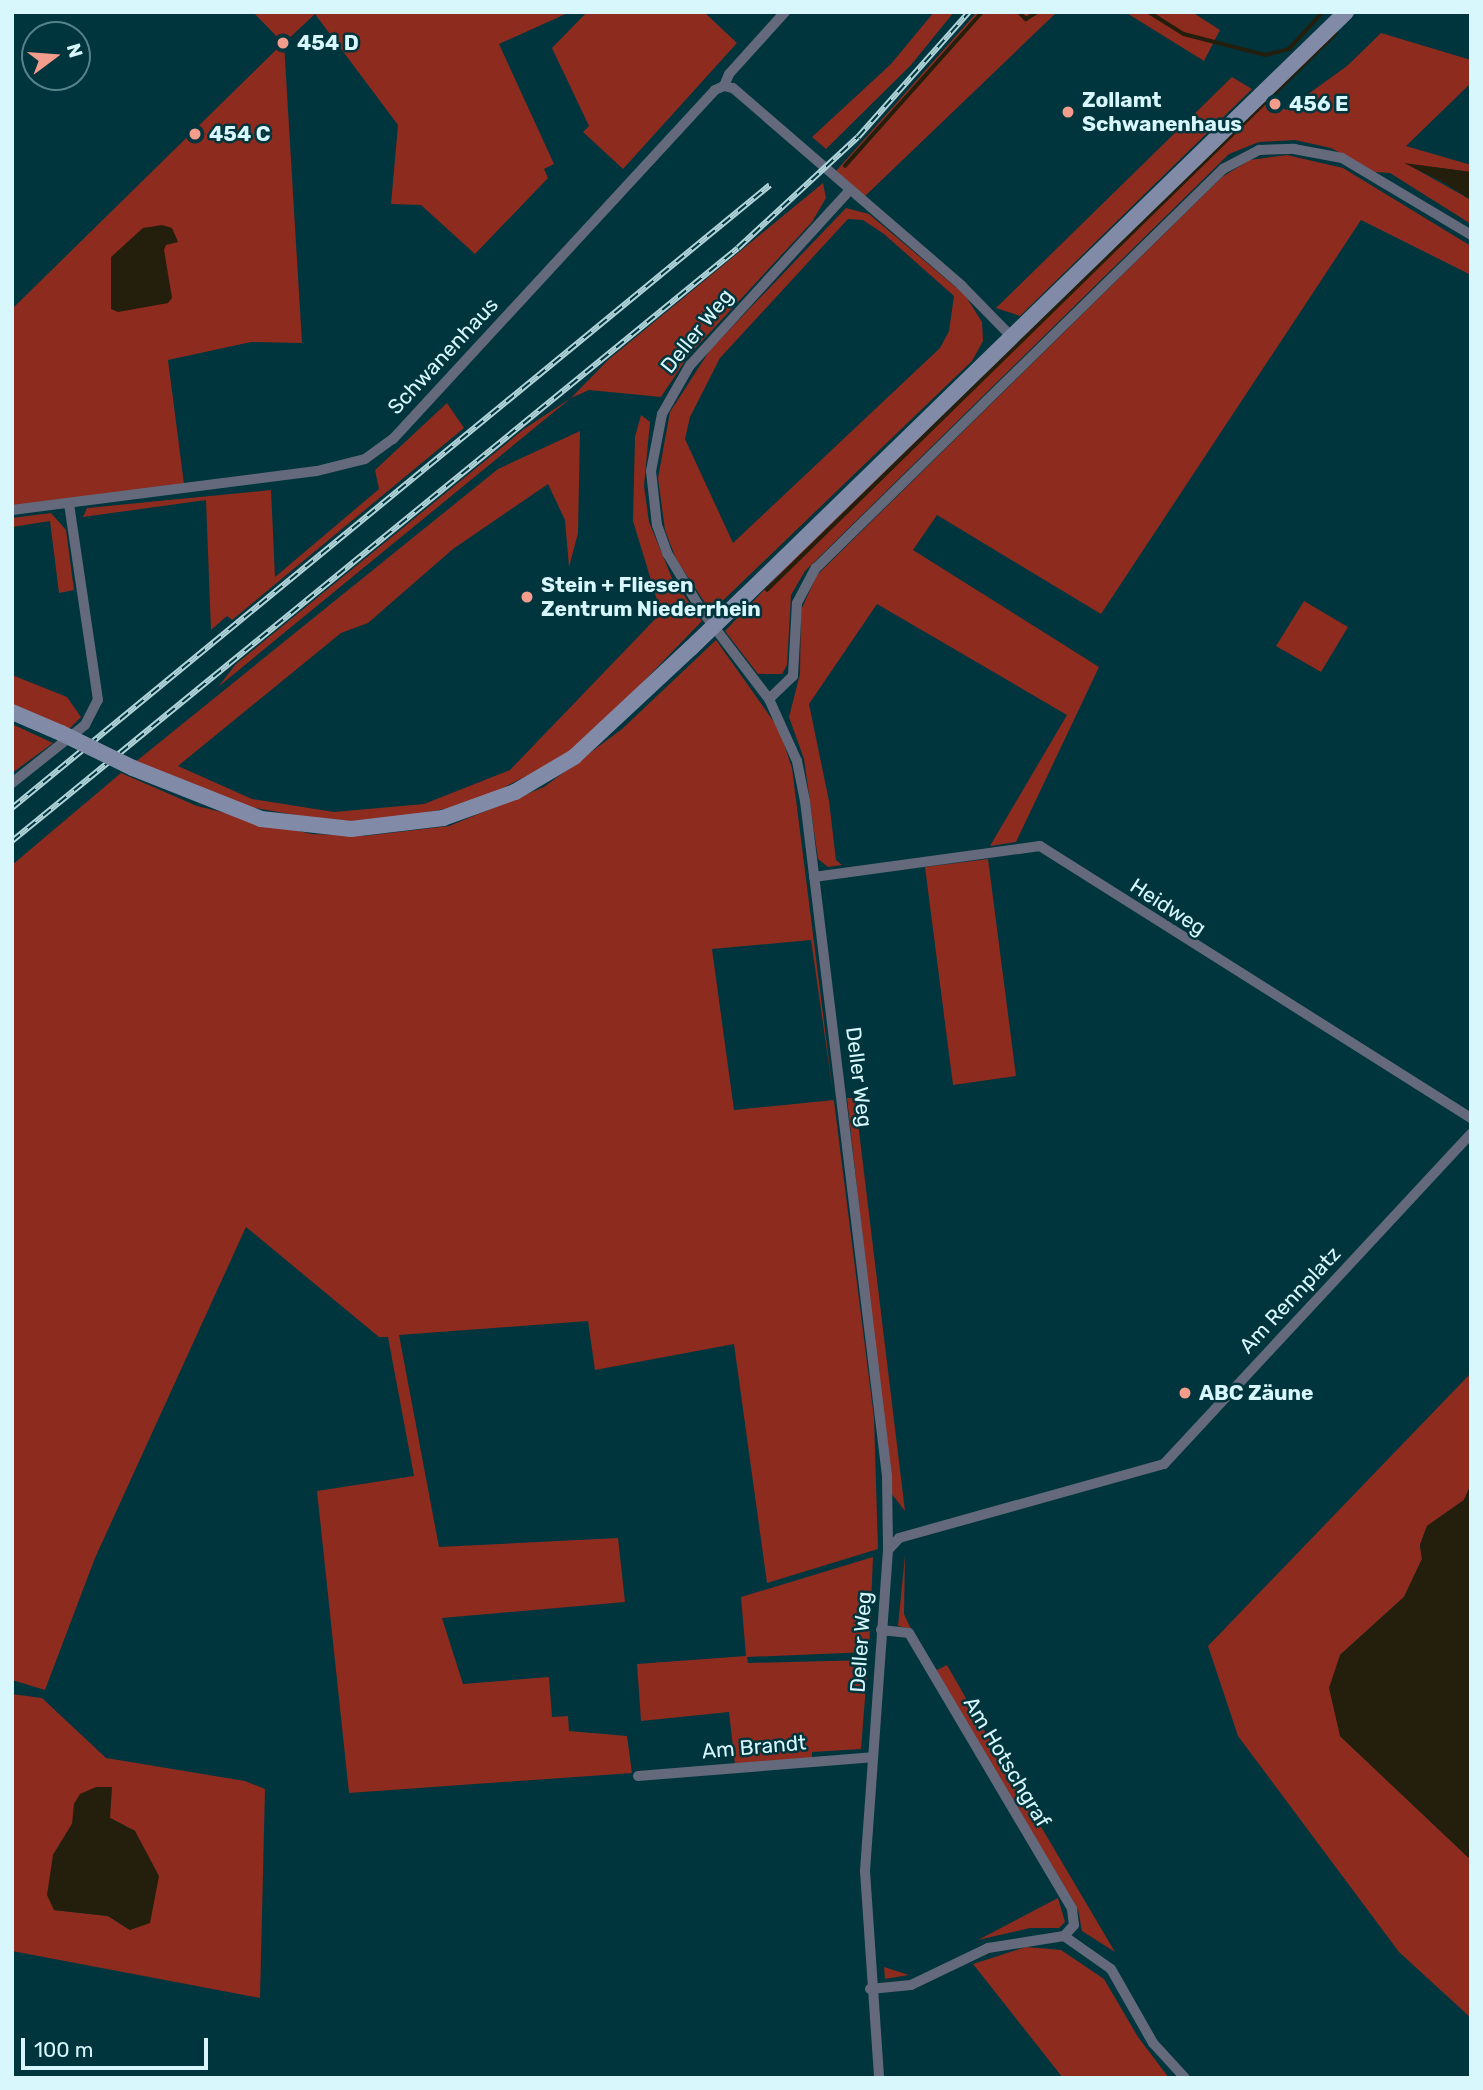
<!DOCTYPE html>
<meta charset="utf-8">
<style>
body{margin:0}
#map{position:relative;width:1483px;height:2090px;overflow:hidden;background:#00353d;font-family:Rubik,sans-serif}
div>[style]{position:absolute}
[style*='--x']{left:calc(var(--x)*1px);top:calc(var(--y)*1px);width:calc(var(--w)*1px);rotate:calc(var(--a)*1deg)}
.green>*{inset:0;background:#8c2b1e}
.water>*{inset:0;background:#241e0c}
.stream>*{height:3.5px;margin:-1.75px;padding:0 1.75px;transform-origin:1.75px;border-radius:1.75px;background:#241e0c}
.minor>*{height:10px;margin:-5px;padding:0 5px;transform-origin:5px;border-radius:5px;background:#646a7c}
.secondary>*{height:16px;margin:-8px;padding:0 8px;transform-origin:8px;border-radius:8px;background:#818ba8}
.rail>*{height:6px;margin-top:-3px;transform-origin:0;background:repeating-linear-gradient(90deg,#00353d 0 10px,#b1d4da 0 20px);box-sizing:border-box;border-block:2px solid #b1d4da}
.secondary-bridge>*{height:16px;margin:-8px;padding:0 8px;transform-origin:8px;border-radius:8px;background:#818ba8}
.dots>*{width:19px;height:19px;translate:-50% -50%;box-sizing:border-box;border:4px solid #00353d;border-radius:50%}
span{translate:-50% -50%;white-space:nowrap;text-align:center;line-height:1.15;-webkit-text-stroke:5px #00353d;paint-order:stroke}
.poi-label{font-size:21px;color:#d8f7fd;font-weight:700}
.left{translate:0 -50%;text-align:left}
.street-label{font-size:21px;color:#d8f7fd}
.frame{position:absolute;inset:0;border:14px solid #d8f7fd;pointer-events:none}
.north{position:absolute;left:21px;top:21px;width:70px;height:70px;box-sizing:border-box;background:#00353d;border:2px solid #56838a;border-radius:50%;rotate:74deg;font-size:19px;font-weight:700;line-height:28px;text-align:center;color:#d8f7fd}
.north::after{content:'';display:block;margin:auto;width:24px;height:32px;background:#f49d8d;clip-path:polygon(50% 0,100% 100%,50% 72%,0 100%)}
.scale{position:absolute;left:21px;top:2038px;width:187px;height:32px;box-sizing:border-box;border:4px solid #d8f7fd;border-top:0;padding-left:9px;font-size:21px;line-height:24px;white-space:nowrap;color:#d8f7fd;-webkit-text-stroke:5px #00353d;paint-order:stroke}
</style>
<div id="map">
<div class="green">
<div style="clip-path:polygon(253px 12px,570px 12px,499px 44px,554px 164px,544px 169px,548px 178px,475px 254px,421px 205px,391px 204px,398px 125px,315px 14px,284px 43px,302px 343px,251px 342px,168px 360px,184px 484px,12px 506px,12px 309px,283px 43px)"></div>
<div style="clip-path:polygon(587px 12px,704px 12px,737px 43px,623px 169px,583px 132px,589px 126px,552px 48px)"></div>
<div style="clip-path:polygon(934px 12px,954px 12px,911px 65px,826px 149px,812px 137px,891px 64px)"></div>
<div style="clip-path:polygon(977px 12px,1057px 12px,864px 197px,836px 171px)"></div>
<div style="clip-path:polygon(1125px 12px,1192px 12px,1220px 30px,1204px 61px)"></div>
<div style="clip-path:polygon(1381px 33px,1471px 60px,1471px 83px,1406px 146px,1471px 165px,1471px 172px,1407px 164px,1471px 200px,1471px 224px,1390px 173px,1375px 172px,1331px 148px,1295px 140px,1259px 142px,1229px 154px,805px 571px,791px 595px,787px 665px,782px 674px,758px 674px,725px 631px,806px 546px,1268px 98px,1286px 110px,1347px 66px)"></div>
<div style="clip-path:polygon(1232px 77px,1252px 89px,1020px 316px,996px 308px)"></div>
<div style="clip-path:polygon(1287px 155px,1343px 168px,1471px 246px,1469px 274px,1361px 220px,1101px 614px,937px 515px,913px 550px,1099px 667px,1016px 842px,990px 846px,1067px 715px,877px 604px,809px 704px,829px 801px,836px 860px,842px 865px,828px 867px,818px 859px,804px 759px,789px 717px,800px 674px,801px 610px,817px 575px,1222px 177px,1250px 160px)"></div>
<div style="clip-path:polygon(823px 183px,826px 198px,812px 222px,689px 355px,661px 397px,589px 390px,571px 398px,218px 687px,236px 664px,524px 429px,571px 398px,608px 360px)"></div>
<div style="clip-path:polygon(evenodd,846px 208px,869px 214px,965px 295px,982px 322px,983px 341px,972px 361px,711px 612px,676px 559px,665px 530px,658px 478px,670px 412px,710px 350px,846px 208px,848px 219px,863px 220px,884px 234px,954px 296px,949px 331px,940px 348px,733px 543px,685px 439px,690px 417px,720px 358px,848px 219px)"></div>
<div style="clip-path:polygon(447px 403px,464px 428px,232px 620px,227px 616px,211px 630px,206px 500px,83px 517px,87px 508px,271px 490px,275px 577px,379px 489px,375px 470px)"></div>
<div style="clip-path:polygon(641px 415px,650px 422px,644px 486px,649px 522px,672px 578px,702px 621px,613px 713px,562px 758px,471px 804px,391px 819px,335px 822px,238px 805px,134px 763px,498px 469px,580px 431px,578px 533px,569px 567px,565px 520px,548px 484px,453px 549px,368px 623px,341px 633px,178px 766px,252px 799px,334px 812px,424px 804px,510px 770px,661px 613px,633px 521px,635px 437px)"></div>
<div style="clip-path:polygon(51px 513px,66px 530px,74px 590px,59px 593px,50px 521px,12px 527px,12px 518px)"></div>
<div style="clip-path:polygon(1304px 601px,1348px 627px,1321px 672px,1276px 646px)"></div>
<div style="clip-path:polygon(evenodd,716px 640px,779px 729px,792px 768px,874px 1418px,878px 1549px,767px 1583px,734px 1344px,595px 1370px,588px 1321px,399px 1335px,439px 1547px,618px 1538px,625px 1602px,442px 1618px,463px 1684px,549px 1677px,552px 1717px,568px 1716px,569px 1731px,627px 1736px,632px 1773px,349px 1793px,317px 1491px,414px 1476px,388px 1337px,379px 1337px,246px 1227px,95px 1558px,45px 1690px,12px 1680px,12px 865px,121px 773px,197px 806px,311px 834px,364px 836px,449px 826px,544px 787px,622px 729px,716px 640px,811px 940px,834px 1100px,734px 1110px,712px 949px,811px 940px)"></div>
<div style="clip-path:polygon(12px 675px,67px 697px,81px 717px,68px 730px,12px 705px)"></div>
<div style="clip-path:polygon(12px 724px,53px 743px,12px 773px)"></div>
<div style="clip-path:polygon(988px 859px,1016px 1076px,953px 1085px,925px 867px)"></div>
<div style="clip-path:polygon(847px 1098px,855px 1098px,905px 1511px,891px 1493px)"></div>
<div style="clip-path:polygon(1471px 1373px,1471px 1484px,1464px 1500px,1427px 1526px,1420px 1545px,1422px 1559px,1404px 1597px,1340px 1655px,1340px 1736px,1471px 1860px,1471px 2018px,1399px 1952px,1238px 1736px,1208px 1646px)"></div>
<div style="clip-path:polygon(905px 1555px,904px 1614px,911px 1629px,898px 1626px)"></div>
<div style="clip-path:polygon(873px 1557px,869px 1652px,747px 1657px,748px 1663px,868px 1660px,861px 1749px,812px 1752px,812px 1759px,735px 1765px,729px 1712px,641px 1721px,637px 1664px,746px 1656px,741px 1597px)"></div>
<div style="clip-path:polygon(947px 1665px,991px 1742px,1115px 1952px,1082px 1931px,1078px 1909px,935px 1671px)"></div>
<div style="clip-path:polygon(evenodd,12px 1694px,42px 1698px,106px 1758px,245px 1781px,265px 1789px,260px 1998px,12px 1951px,12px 1694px,110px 1818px,135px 1831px,130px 1930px,108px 1916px,54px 1910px,53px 1855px,72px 1824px,110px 1818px)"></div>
<div style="clip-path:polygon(1058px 1898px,1065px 1922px,1059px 1928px,1030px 1928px,978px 1940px)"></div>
<div style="clip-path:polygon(1026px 1947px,1061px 1950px,1104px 1979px,1138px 2037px,1169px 2078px,1063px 2078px,973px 1964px)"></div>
<div style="clip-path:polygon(884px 1967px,909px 1975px,885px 1979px)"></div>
</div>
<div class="water">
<div style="clip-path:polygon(1404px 163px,1471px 172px,1471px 200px,1443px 182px)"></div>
<div style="clip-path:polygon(162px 225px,172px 228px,178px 242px,166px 245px,164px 250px,172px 298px,168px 303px,118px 312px,111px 309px,111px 257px,143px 228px)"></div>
<div style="clip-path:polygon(1471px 1484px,1471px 1860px,1340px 1736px,1329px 1688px,1340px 1655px,1404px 1597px,1422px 1559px,1420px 1545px,1427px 1526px,1464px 1500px)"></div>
<div style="clip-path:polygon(96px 1787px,112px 1787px,110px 1818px,135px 1831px,159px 1876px,150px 1923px,130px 1930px,108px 1916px,54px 1910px,47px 1895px,53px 1855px,72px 1824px,74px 1804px,80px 1794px)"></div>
</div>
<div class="stream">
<div style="--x:1019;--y:12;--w:10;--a:45"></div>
<div style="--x:1026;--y:19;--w:13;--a:-32"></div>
<div style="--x:1149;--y:12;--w:41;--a:32.2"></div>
<div style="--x:1184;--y:34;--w:84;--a:14.5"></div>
<div style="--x:1265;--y:55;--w:25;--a:-14"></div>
<div style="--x:1289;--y:49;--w:50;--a:-47.4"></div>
<div style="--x:845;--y:166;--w:206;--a:-48.3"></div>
<div style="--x:767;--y:590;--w:796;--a:-44.39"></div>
</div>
<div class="minor">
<div style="--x:724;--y:86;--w:9;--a:13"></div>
<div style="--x:733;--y:88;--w:301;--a:40.8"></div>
<div style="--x:961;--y:285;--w:73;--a:45.6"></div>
<div style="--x:849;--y:191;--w:236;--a:132.4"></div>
<div style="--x:690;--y:365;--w:56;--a:119.7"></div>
<div style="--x:662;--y:414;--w:58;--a:100.9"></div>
<div style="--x:651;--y:471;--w:54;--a:83.7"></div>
<div style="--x:657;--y:525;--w:30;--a:70"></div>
<div style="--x:667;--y:553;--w:68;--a:58.9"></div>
<div style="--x:702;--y:611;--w:111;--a:52.7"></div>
<div style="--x:769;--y:699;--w:68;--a:65.7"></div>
<div style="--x:797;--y:761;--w:41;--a:78.7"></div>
<div style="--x:805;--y:801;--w:680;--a:83.07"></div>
<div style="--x:887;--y:1476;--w:74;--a:89.2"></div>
<div style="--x:888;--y:1550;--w:322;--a:94.1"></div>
<div style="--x:865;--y:1871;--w:207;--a:86.1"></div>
<div style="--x:12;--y:510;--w:307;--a:-7.3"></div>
<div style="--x:317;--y:471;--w:49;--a:-14"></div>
<div style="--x:365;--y:459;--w:34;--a:-36"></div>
<div style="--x:393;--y:439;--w:475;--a:-47.3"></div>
<div style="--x:715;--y:90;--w:10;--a:-24"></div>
<div style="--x:724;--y:86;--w:13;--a:-67"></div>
<div style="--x:729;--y:74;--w:84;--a:-47.9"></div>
<div style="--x:769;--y:699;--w:33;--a:-44"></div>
<div style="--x:793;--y:676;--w:73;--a:-86.9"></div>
<div style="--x:797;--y:603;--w:40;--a:-62"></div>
<div style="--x:816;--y:568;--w:570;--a:-44.43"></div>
<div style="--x:1223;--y:169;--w:41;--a:-27.8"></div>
<div style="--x:1259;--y:150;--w:35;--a:-2"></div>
<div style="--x:1294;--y:149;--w:49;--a:10.6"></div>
<div style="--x:1342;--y:158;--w:150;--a:30.8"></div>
<div style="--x:12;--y:783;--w:93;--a:-38.5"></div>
<div style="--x:85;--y:725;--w:28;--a:-63"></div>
<div style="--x:98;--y:700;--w:199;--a:-98.4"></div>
<div style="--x:814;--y:877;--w:228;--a:-7.8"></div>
<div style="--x:1040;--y:846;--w:510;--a:32.26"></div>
<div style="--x:888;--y:1550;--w:16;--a:-47"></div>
<div style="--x:899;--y:1538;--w:275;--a:-15.6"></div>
<div style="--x:1164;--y:1464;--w:451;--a:-47.1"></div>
<div style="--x:881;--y:1630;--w:28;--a:6"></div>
<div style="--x:909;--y:1633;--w:321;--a:59.4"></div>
<div style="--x:1072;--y:1909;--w:16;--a:83"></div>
<div style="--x:1074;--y:1925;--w:15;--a:132"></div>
<div style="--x:638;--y:1776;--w:235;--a:-4.6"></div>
<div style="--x:870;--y:1989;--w:41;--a:-5.6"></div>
<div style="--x:911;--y:1985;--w:85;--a:-25.7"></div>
<div style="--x:988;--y:1948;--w:77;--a:-9"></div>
<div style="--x:1064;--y:1936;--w:57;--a:35.1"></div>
<div style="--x:1111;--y:1969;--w:85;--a:60.4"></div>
<div style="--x:1153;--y:2043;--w:47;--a:47.6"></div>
</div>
<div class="secondary">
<div style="--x:743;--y:598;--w:841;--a:-44.18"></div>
<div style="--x:12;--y:712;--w:53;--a:23.2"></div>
<div style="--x:133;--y:768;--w:138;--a:21.7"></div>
<div style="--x:261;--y:819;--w:91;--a:6.3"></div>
<div style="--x:351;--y:829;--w:93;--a:-6.8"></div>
<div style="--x:443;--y:818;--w:77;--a:-19.9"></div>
<div style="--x:515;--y:792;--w:69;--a:-30.7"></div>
<div style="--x:574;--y:757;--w:160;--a:-43"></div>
</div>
<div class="rail">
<div style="--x:12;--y:808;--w:981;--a:-39.42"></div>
<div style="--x:12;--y:841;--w:937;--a:-39.24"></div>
<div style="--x:738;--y:248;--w:163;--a:-42.8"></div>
<div style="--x:858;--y:137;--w:167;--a:-48.4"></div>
</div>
<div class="secondary-bridge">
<div style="--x:691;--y:648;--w:72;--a:-43.9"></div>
<div style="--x:61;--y:733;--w:80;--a:25.9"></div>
</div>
<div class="dots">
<div style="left:283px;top:43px;background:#f49d8d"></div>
<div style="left:1275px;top:104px;background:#f49d8d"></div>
<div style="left:1068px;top:112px;background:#f49d8d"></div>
<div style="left:195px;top:134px;background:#f49d8d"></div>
<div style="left:527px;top:597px;background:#f49d8d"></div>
<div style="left:1185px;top:1393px;background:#f49d8d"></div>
</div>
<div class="poi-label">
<span class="left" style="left:297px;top:43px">454 D</span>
<span class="left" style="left:1082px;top:112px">Zollamt<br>Schwanenhaus</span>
<span class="left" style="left:1289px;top:104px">456 E</span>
<span class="left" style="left:209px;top:134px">454 C</span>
<span class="left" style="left:541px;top:597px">Stein + Fliesen<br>Zentrum Niederrhein</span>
<span class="left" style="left:1199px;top:1393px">ABC Zäune</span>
</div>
<div class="street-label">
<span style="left:697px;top:331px;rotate:-51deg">Deller Weg</span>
<span style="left:443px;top:356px;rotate:-47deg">Schwanenhaus</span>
<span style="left:1168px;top:907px;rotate:33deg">Heidweg</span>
<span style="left:859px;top:1077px;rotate:83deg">Deller Weg</span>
<span style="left:1290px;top:1300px;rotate:-47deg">Am Rennplatz</span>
<span style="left:861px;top:1642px;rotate:-86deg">Deller Weg</span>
<span style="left:754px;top:1747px;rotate:-5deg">Am Brandt</span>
<span style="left:1007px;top:1762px;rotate:59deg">Am Hotschgraf</span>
</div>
<div class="frame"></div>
<div class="north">N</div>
<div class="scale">100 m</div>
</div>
